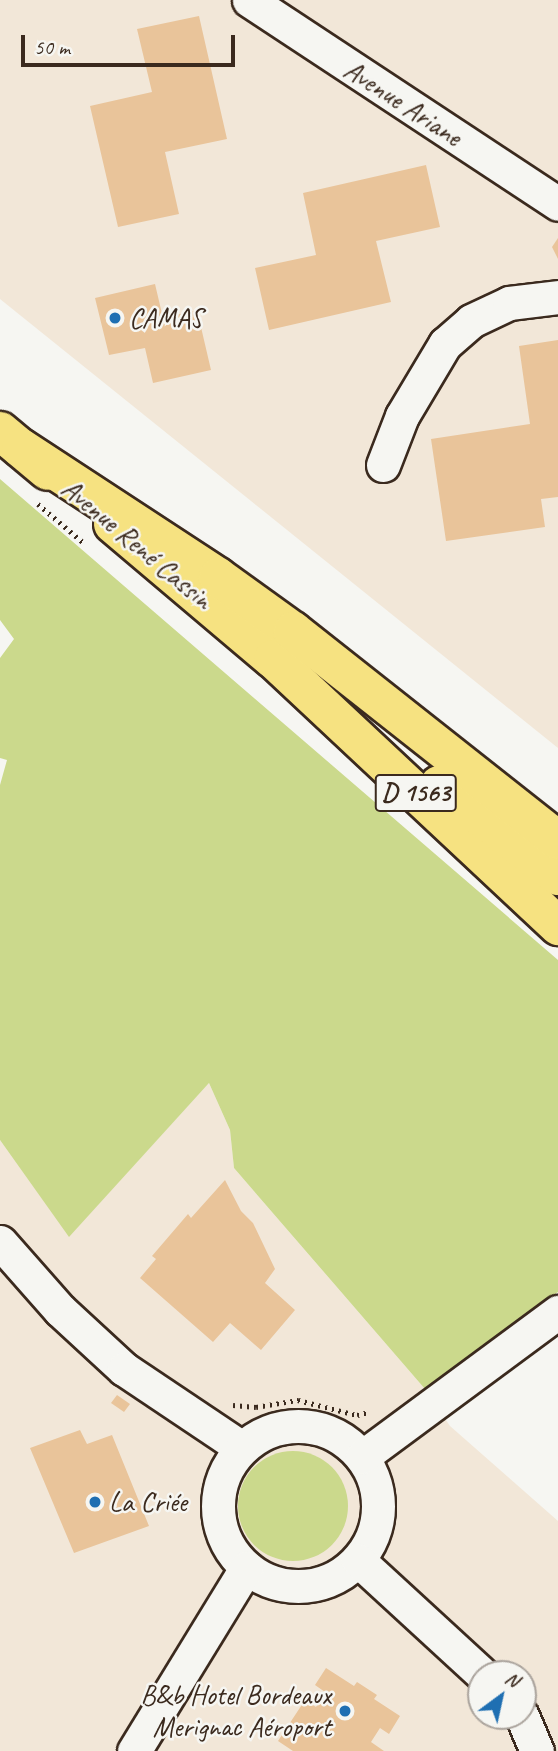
<!DOCTYPE html>
<meta charset="utf-8">
<style>
body{margin:0}
#map{position:relative;width:558px;height:1751px;overflow:hidden;background:#f6f6f2;font-family:Caveat,sans-serif}
div>[style]{position:absolute}
[style*='--x']{left:calc(var(--x)*1px);top:calc(var(--y)*1px);width:calc(var(--w)*1px);rotate:calc(var(--a)*1deg)}
.built>*{inset:0;background:#f2e7d8}
.green>*{inset:0;background:#cbd98c}
.round{border-radius:50%}
.building>*{inset:0;background:#e9c49a}
.path>*{height:4.5px;margin-top:-2.25px;transform-origin:0;background:repeating-linear-gradient(90deg,#3b2a1e 0 2px,transparent 0 7px)}
.roads{filter:drop-shadow(2px 0 #3b2a1e) drop-shadow(-2px 0 #3b2a1e) drop-shadow(0 2px #3b2a1e) drop-shadow(0 -2px #3b2a1e)}
.minor>*{height:33px;margin:-16.5px;padding:0 16.5px;transform-origin:16.5px;border-radius:16.5px;background:#f6f6f2}
.minor>.ring{margin:-16.5px;padding:0;box-sizing:content-box;background:none;border:33px solid #f6f6f2;border-radius:50%}
.major>*{height:38px;margin:-19px;padding:0 19px;transform-origin:19px;border-radius:19px;background:#f6e281}
.highway>*{height:38px;margin:-19px;padding:0 19px;transform-origin:19px;border-radius:19px;background:#f6e281}
.dots>*{width:19px;height:19px;translate:-50% -50%;box-sizing:border-box;border:4px solid #f6f6f2;border-radius:50%}
span{translate:-50% -50%;white-space:nowrap;text-align:center;line-height:1.15;-webkit-text-stroke:5px #f6f6f2;paint-order:stroke}
.shield-label span{padding:2px 5px;background:#f6f6f2;border:2px solid;border-radius:5px;-webkit-text-stroke-width:0}
.shield-label{font-size:26px;color:#3b2a1e;font-weight:700}
.street-label{font-size:28px;color:#3b2a1e}
.poi-label{font-size:28px;color:#3b2a1e}
.left{translate:0 -50%;text-align:left}
.right{translate:-100% -50%;text-align:right}
.north{position:absolute;left:467px;top:1660px;width:70px;height:70px;box-sizing:border-box;background:#f6f6f2;border:2px solid #aba49d;border-radius:50%;rotate:33deg;font-size:19px;font-weight:700;line-height:28px;text-align:center;color:#3b2a1e}
.north::after{content:'';display:block;margin:auto;width:24px;height:32px;background:#1f6fb2;clip-path:polygon(50% 0,100% 100%,50% 72%,0 100%)}
.scale{position:absolute;left:21px;top:35px;width:214px;height:32px;box-sizing:border-box;border:4px solid #3b2a1e;border-top:0;padding-left:9px;font-size:21px;line-height:24px;white-space:nowrap;color:#3b2a1e;-webkit-text-stroke:5px #f6f6f2;paint-order:stroke}
</style>
<div id="map">
<div class="built">
<div style="clip-path:polygon(0 0,558px 0,558px 748px,0 299px)"></div>
<div style="clip-path:polygon(evenodd,209px 1083px,230px 1130px,234px 1168px,425px 1389px,450px 1426px,558px 1521px,558px 1751px,0 1751px,0 1140px,69px 1236px,209px 1083px,481px 1674px,523px 1674px,523px 1716px,481px 1716px,481px 1674px)"></div>
</div>
<div class="green">
<div style="clip-path:polygon(0 479px,558px 960px,558px 1292px,425px 1389px,234px 1168px,230px 1130px,209px 1083px,69px 1237px,0 1140px,0 785px,7px 760px,0 758px,0 658px,14px 639px,0 620px)"></div>
<div class="round" style="left:238px;top:1451px;width:110px;height:110px"></div>
</div>
<div class="building">
<div style="clip-path:polygon(199px 16px,227px 139px,165px 152px,179px 214px,118px 227px,90px 106px,152px 92px,137px 29px)"></div>
<div style="clip-path:polygon(426px 165px,440px 227px,376px 241px,391px 302px,269px 330px,255px 268px,316px 255px,303px 193px)"></div>
<div style="clip-path:polygon(558px 238px,558px 259px,552px 247px)"></div>
<div style="clip-path:polygon(155px 284px,163px 318px,197px 310px,211px 370px,153px 383px,145px 348px,109px 355px,95px 298px)"></div>
<div style="clip-path:polygon(558px 340px,558px 497px,541px 499px,545px 527px,446px 541px,431px 439px,530px 424px,519px 346px)"></div>
<div style="clip-path:polygon(225px 1180px,241px 1211px,253px 1223px,275px 1269px,265px 1283px,295px 1310px,261px 1350px,230px 1323px,213px 1342px,140px 1278px,156px 1259px,152px 1256px,188px 1214px,191px 1218px)"></div>
<div style="clip-path:polygon(117px 1395px,130px 1404px,124px 1412px,111px 1403px)"></div>
<div style="clip-path:polygon(80px 1430px,87px 1444px,112px 1435px,149px 1526px,74px 1553px,30px 1448px)"></div>
<div style="clip-path:polygon(326px 1668px,354px 1686px,357px 1682px,377px 1695px,374px 1699px,400px 1716px,389px 1734px,380px 1728px,371px 1742px,384px 1751px,293px 1751px,278px 1741px,305px 1700px,316px 1707px,325px 1692px,315px 1685px)"></div>
</div>
<div class="path">
<div style="--x:38;--y:504;--w:60;--a:40.3"></div>
<div style="--x:233;--y:1405;--w:23;--a:5"></div>
<div style="--x:256;--y:1407;--w:43;--a:-9.5"></div>
<div style="--x:298;--y:1400;--w:61;--a:14.3"></div>
<div style="--x:357;--y:1415;--w:12;--a:-14"></div>
</div>
<div class="roads">
<div class="minor">
<div style="--x:249;--y:0;--w:370;--a:33.4"></div>
<div style="--x:383;--y:465;--w:53;--a:-68.8"></div>
<div style="--x:402;--y:416;--w:84;--a:-59.2"></div>
<div style="--x:445;--y:344;--w:35;--a:-41"></div>
<div style="--x:471;--y:321;--w:42;--a:-25.3"></div>
<div style="--x:509;--y:303;--w:49;--a:-7"></div>
<div style="--x:0;--y:1242;--w:91;--a:48.6"></div>
<div style="--x:60;--y:1310;--w:87;--a:42.7"></div>
<div style="--x:124;--y:1369;--w:142;--a:33.8"></div>
<div class="ring" style="left:218px;top:1426px;width:127px;height:127px"></div>
<div style="--x:362;--y:1457;--w:244;--a:-36.5"></div>
<div style="--x:358;--y:1560;--w:168;--a:42.6"></div>
<div style="--x:522;--y:1716;--w:38;--a:67"></div>
<div style="--x:134;--y:1751;--w:215;--a:-58.5"></div>
</div>
<div class="major">
<div style="--x:0;--y:431;--w:62;--a:39.8"></div>
<div style="--x:113;--y:524;--w:209;--a:40.2"></div>
<div style="--x:273;--y:659;--w:391;--a:43.1"></div>
<div style="--x:439;--y:785;--w:150;--a:37.4"></div>
</div>
<div class="highway">
<div style="--x:21;--y:448;--w:235;--a:33.2"></div>
<div style="--x:218;--y:577;--w:92;--a:35.8"></div>
<div style="--x:293;--y:631;--w:337;--a:38.3"></div>
</div>
</div>
<div class="dots">
<div style="left:115px;top:318px;background:#1f6fb2"></div>
<div style="left:95px;top:1502px;background:#1f6fb2"></div>
<div style="left:345px;top:1711px;background:#1f6fb2"></div>
</div>
<div class="shield-label">
<span style="left:416px;top:793px">D 1563</span>
</div>
<div class="street-label">
<span style="left:403px;top:103px;rotate:33deg">Avenue Ariane</span>
<span style="left:137px;top:544px;rotate:40deg">Avenue René Cassin</span>
</div>
<div class="poi-label">
<span class="left" style="left:129px;top:318px">CAMAS</span>
<span class="left" style="left:109px;top:1502px">La Criée</span>
<span class="right" style="left:331px;top:1711px">B&amp;b Hotel Bordeaux<br>Merignac Aéroport</span>
</div>
<div class="north">N</div>
<div class="scale">50 m</div>
</div>
